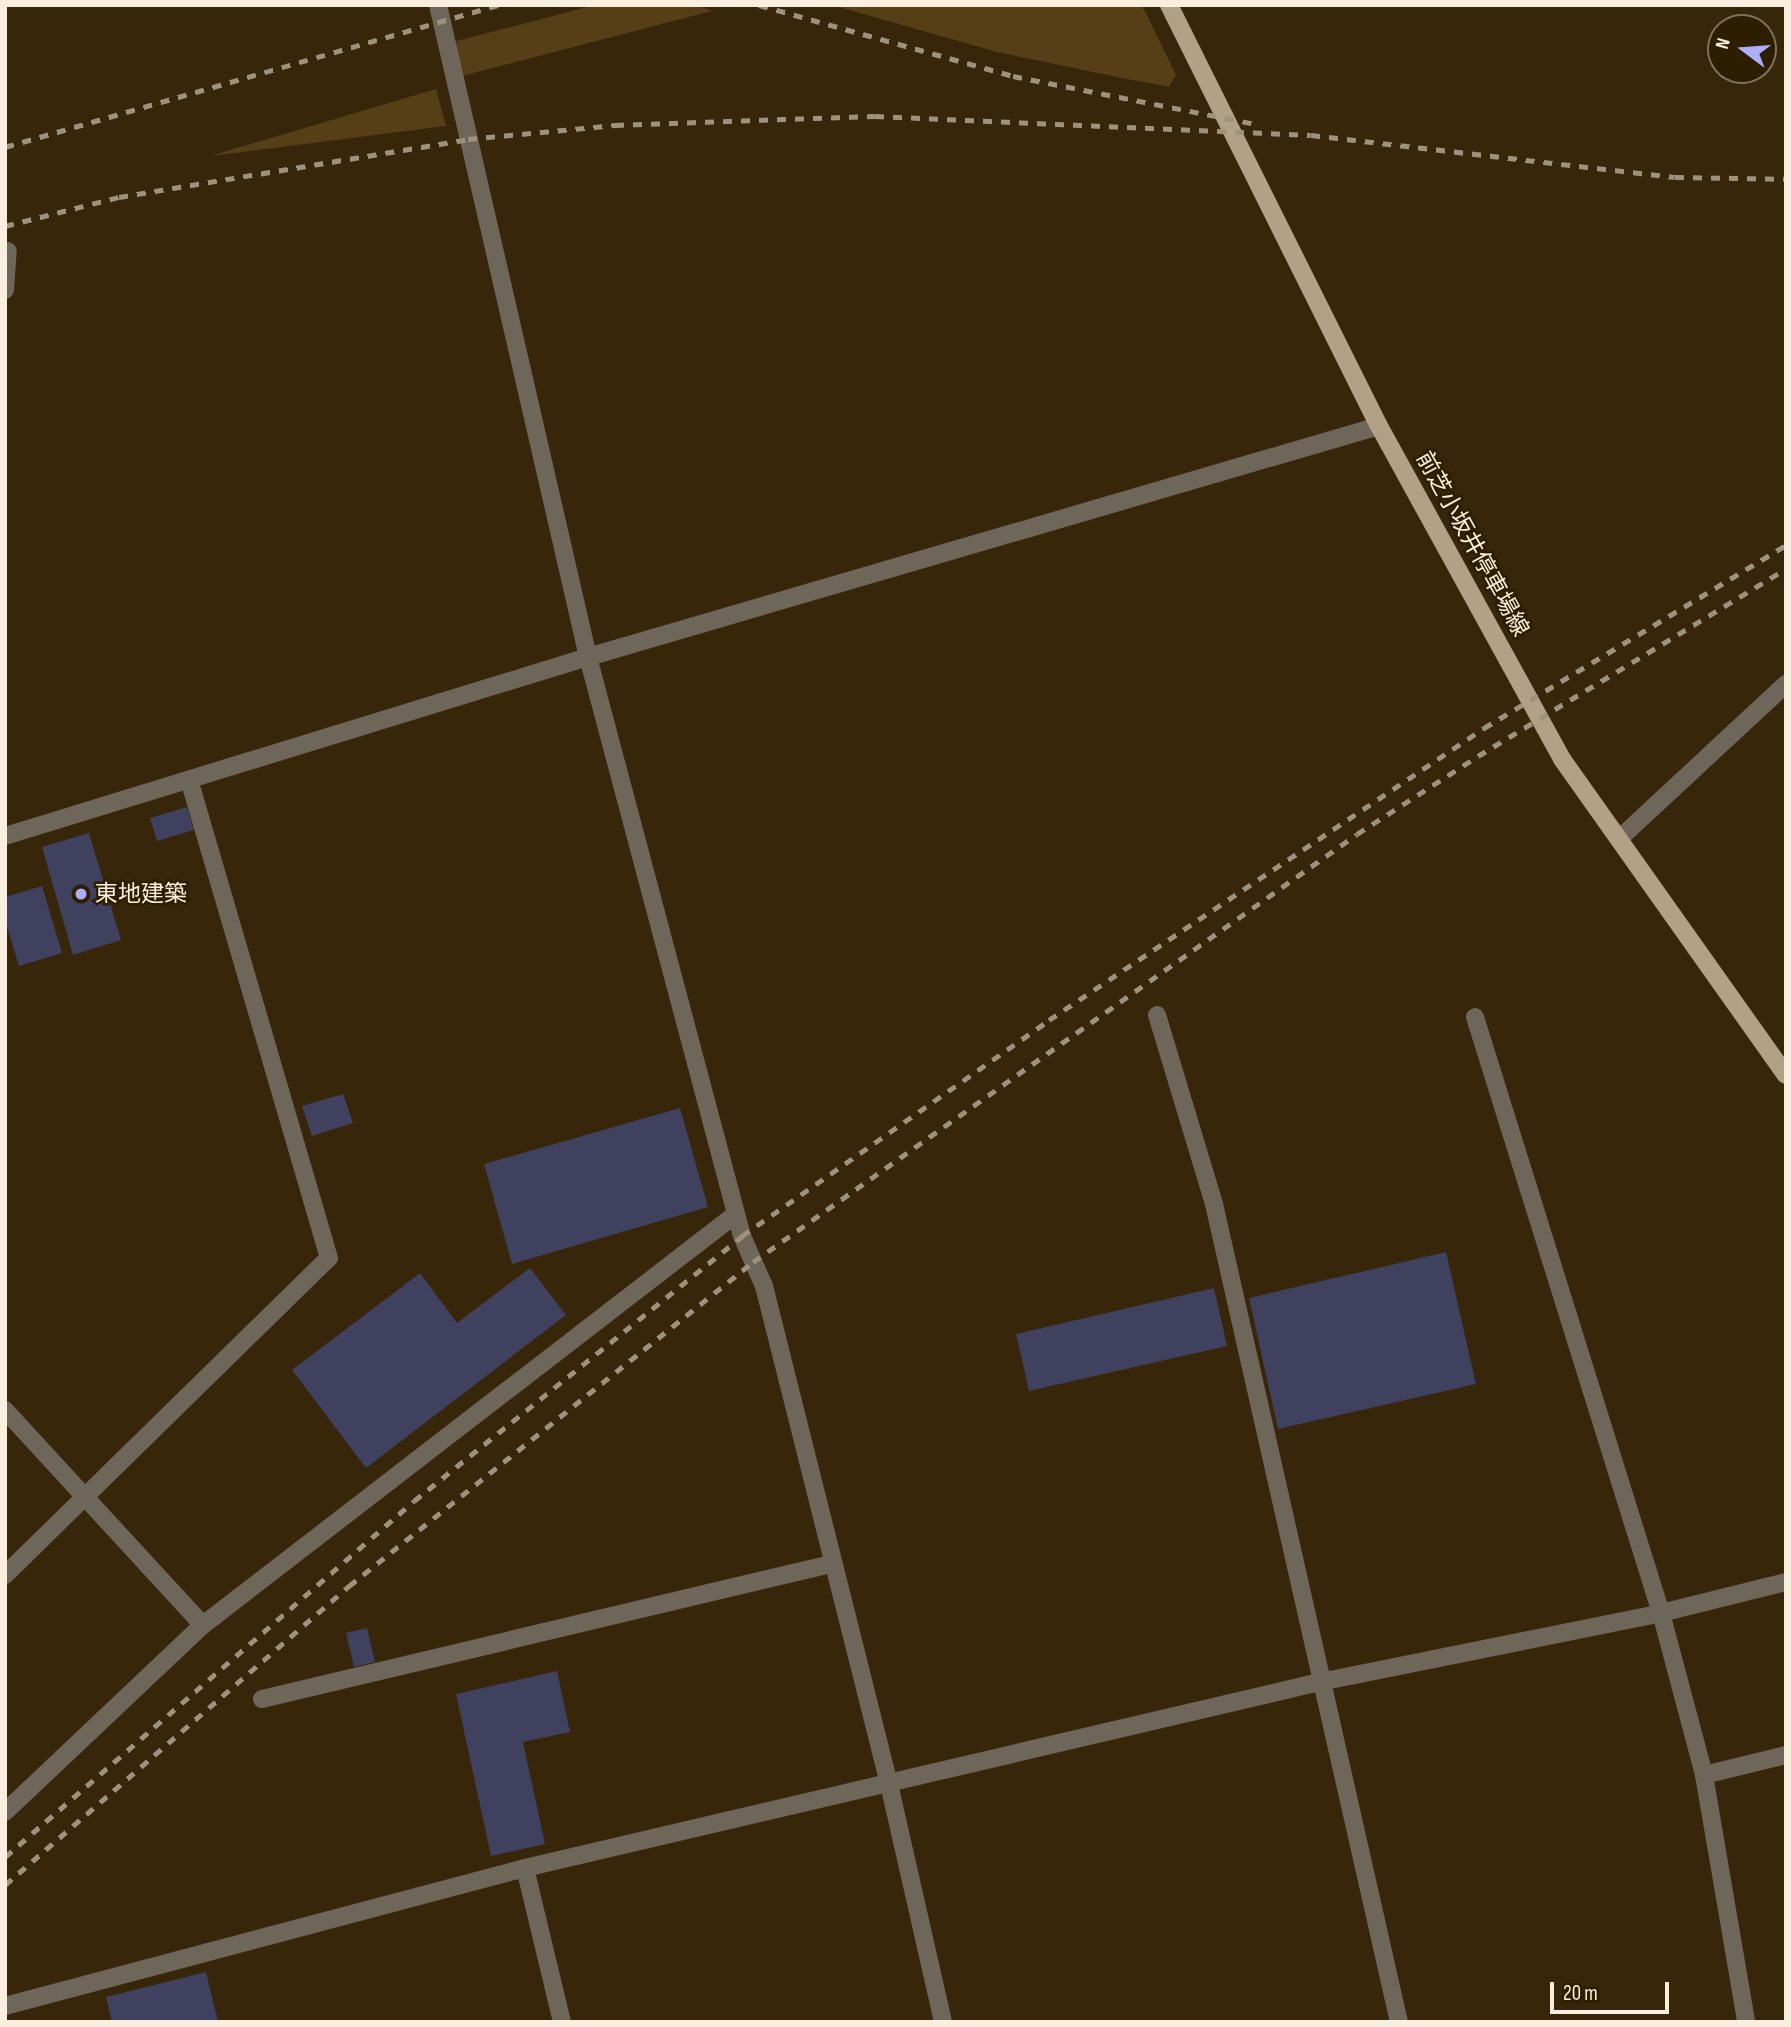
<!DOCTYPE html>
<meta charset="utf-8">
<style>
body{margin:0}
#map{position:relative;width:1791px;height:2027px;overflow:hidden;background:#372609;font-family:"Sofia Sans Condensed","Noto Sans JP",sans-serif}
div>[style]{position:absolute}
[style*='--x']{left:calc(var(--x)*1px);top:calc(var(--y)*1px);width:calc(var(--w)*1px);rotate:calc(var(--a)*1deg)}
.green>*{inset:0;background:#563e17}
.building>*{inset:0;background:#3f415e}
.minor>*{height:18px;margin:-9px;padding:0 9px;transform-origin:9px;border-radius:9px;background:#6e6659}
.major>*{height:18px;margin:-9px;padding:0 9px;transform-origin:9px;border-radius:9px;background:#b3a187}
.rail>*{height:5px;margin-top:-2.5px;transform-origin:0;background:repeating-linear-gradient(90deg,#9f927c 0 9px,transparent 0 18px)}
.dots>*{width:19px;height:19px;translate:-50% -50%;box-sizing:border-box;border:4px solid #2d1d01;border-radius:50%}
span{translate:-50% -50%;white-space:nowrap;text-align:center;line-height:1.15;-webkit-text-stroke:5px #2d1d01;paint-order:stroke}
.street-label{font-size:23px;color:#faefdf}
.poi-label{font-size:23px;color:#faefdf}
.left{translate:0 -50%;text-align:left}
.frame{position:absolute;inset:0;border:7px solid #faefdf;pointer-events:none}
.north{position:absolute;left:1707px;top:14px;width:70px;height:70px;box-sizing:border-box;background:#2d1d01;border:2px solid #7f715a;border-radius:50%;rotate:286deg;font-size:19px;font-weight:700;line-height:28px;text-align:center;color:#faefdf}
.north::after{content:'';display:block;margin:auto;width:24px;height:32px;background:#abaffb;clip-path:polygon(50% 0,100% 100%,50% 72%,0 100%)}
.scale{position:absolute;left:1550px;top:1982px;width:119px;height:32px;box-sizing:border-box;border:4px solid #faefdf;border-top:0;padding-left:9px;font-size:21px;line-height:24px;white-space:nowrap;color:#faefdf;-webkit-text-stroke:5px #2d1d01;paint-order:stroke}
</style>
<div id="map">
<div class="green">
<div style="clip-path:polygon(595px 5px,696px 5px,712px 11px,458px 77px,449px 43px)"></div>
<div style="clip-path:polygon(832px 5px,1142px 5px,1176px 75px,1169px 87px,1112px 76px,997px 52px)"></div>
<div style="clip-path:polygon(436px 89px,446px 126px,210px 156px)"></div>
</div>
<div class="building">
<div style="clip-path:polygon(187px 807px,194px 830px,157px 841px,150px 818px)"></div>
<div style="clip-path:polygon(89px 833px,121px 940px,73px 955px,42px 847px)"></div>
<div style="clip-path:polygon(42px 886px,62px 953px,19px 966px,5px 921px,5px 897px)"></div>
<div style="clip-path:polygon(343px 1094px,353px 1123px,312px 1136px,302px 1106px)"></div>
<div style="clip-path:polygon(680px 1108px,708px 1207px,512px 1264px,484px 1164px)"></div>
<div style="clip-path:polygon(1446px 1252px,1476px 1384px,1278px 1429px,1249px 1298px)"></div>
<div style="clip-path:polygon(530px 1268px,566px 1315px,366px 1468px,292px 1370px,420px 1273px,457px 1323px)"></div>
<div style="clip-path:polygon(1214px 1288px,1227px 1346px,1029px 1391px,1016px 1334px)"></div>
<div style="clip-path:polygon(367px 1628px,375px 1662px,354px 1667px,346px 1633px)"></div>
<div style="clip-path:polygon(557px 1671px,570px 1732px,523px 1742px,545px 1844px,491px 1856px,456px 1694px)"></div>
<div style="clip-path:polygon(206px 1972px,218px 2022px,112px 2022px,106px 1997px)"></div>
</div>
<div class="minor">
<div style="--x:438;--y:5;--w:669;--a:77.04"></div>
<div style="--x:588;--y:657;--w:599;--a:75.11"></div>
<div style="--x:742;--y:1236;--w:55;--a:66.3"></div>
<div style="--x:764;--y:1286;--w:513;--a:75.91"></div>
<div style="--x:889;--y:1784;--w:244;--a:77.2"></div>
<div style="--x:5;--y:290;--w:39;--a:-86"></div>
<div style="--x:5;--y:836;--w:610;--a:-17.07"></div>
<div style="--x:588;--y:657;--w:824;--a:-16.28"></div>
<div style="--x:1619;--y:839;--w:228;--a:-42.9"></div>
<div style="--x:1157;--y:1015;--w:197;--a:73.2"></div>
<div style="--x:1214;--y:1204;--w:839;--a:77.26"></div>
<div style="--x:1475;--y:1017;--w:624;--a:72.67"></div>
<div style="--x:1661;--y:1613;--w:168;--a:75.1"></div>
<div style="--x:1704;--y:1775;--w:251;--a:80.3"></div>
<div style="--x:5;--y:1410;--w:292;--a:47.4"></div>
<div style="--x:5;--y:1575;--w:453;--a:-44.4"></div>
<div style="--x:329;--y:1258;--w:496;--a:-106.3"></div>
<div style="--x:262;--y:1699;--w:585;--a:-13.35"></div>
<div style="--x:1704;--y:1775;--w:84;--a:-13.7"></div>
<div style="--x:5;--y:1812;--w:272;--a:-43.4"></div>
<div style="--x:203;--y:1625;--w:673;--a:-37.64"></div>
<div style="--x:525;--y:1868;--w:158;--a:76.5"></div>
<div style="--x:5;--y:2006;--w:538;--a:-14.86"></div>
<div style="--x:525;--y:1868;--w:816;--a:-13.17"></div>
<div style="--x:1320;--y:1682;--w:348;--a:-11.4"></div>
<div style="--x:1661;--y:1613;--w:129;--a:-13.9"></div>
</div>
<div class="major">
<div style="--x:1169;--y:5;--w:470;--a:63.5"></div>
<div style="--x:1379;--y:426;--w:380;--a:61.2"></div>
<div style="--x:1562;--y:759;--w:387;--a:54.7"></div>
</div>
<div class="rail">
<div style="--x:759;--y:5;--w:264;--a:15.6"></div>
<div style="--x:1013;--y:76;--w:248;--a:11.2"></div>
<div style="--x:5;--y:147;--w:513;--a:-16.07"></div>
<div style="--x:5;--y:226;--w:118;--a:-14.3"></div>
<div style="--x:119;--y:197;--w:354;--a:-9.4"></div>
<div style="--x:468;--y:139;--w:148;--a:-5.4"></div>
<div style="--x:615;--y:125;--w:260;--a:-2"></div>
<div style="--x:875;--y:116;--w:436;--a:2.5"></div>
<div style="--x:1311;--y:135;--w:366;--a:6.6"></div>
<div style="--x:1675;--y:177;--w:111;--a:1"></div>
<div style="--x:5;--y:1857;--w:542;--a:-41.04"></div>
<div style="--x:414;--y:1501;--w:422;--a:-38.9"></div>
<div style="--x:742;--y:1236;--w:375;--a:-35.1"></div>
<div style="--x:1049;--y:1020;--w:524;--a:-33.87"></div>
<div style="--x:1484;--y:728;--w:353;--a:-31.2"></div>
<div style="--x:5;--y:1885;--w:456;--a:-41"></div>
<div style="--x:349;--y:1586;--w:518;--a:-38.73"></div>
<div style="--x:753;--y:1262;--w:740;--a:-35.32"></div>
<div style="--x:1357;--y:834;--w:144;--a:-32.8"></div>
<div style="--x:1478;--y:756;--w:360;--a:-31.3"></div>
</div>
<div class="dots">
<div style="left:81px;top:894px;background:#abaffb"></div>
</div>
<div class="street-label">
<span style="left:1472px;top:544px;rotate:61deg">前芝小坂井停車場線</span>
</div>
<div class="poi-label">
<span class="left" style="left:95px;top:894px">東地建築</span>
</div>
<div class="frame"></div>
<div class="north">N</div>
<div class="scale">20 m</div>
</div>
